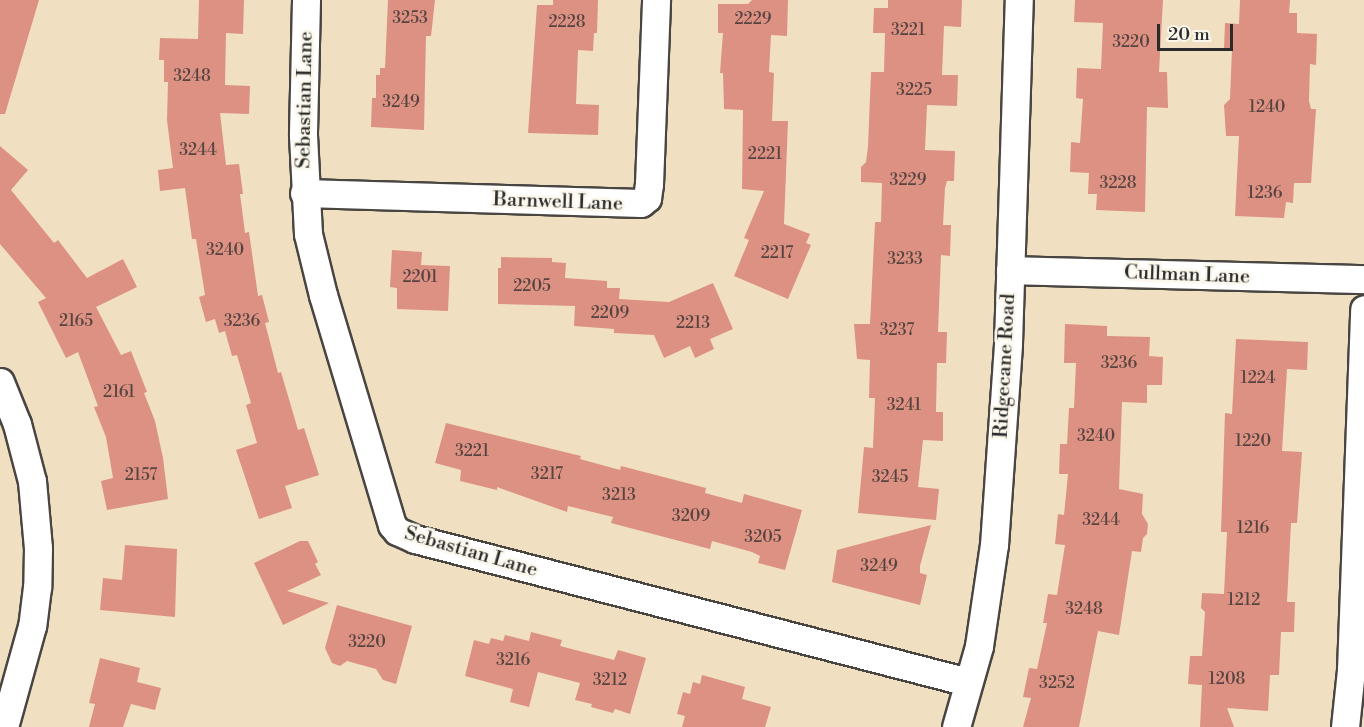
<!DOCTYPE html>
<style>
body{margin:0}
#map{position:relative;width:1364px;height:727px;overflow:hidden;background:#f0e0c1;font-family:"Libre Bodoni",serif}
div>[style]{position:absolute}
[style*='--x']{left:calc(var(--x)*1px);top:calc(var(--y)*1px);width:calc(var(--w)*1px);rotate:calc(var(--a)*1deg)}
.building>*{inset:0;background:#dc9182}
.roads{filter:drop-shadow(2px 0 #494642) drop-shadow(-2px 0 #494642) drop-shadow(0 2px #494642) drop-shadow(0 -2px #494642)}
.minor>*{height:27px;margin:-13.5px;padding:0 13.5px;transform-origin:13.5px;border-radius:13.5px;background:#fff}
span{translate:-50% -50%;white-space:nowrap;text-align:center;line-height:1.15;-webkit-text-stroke:5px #fbf7ec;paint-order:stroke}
.number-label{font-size:16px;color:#574441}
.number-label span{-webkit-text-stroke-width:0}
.street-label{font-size:20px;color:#2b2b2b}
.scale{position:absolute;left:1157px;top:24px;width:76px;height:27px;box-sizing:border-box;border:3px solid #2b2b2b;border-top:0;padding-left:8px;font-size:18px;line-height:21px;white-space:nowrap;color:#2b2b2b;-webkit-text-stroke:4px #fbf7ec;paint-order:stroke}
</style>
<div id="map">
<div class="building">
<div style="clip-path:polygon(0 0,39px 0,5px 114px,0 114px)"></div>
<div style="clip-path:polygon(199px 0,244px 0,243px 34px,226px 33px,225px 85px,250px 86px,249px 114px,220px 113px,226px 165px,239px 164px,243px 194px,240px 194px,245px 233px,249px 232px,258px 296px,262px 295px,269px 322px,265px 323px,278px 373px,281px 372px,298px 430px,304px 428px,319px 475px,285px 486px,292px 508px,259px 519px,236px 450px,257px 443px,246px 405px,251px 403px,237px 355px,232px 356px,225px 331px,219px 333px,215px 319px,206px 322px,199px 297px,205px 295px,196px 239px,192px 239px,185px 188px,160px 191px,158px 170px,173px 168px,167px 120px,168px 82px,164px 82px,164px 60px,159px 60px,160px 38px,198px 39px)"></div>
<div style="clip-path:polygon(388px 0,435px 0,431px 36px,426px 36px,424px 130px,371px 127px,372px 98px,376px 98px,376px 75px,380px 75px,380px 68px,385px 68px)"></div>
<div style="clip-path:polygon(553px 0,598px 0,597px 33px,594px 33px,593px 51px,578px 50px,576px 104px,599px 105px,598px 135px,528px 133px,537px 5px,553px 5px)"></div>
<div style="clip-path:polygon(752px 0,788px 0,787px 36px,771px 35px,769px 72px,774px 73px,772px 121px,788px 121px,784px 224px,810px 234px,806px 243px,811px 245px,788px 299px,734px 276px,749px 240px,744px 238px,764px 191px,742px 189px,743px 110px,724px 109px,723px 73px,720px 73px,723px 33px,718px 33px,718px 4px,748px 4px)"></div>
<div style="clip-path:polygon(888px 0,962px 0,961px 27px,944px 26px,942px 75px,958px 75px,957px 106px,927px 105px,925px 150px,955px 151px,954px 181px,947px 181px,945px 188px,943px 225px,951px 225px,950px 256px,941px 255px,938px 332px,947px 332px,946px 363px,937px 363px,936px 412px,943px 412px,943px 441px,923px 440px,918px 487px,939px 489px,936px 520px,858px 513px,864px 447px,873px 448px,875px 398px,869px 398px,870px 360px,857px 359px,854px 324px,870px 324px,875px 222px,881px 222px,882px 183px,861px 182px,861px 167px,866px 162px,868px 147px,871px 72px,884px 72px,885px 33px,873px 33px,874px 8px,888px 8px)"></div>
<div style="clip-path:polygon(1075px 0,1163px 0,1159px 72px,1167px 72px,1168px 108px,1147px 107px,1145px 212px,1096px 210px,1097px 194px,1088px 194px,1089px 173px,1070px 172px,1071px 142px,1080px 143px,1083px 99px,1076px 98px,1077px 68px,1101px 69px,1103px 23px,1074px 22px)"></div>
<div style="clip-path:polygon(1240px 0,1290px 0,1289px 13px,1297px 13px,1297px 33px,1317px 34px,1316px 65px,1310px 64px,1309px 101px,1311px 109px,1316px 109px,1311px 183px,1294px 183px,1293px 203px,1286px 202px,1284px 218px,1235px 216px,1239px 136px,1226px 136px,1224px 105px,1230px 99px,1232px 49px,1224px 49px,1225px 23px,1239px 24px)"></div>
<div style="clip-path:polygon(0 146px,28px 170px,11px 190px,54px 243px,58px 240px,87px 278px,123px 259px,137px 287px,96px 307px,121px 355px,131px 351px,147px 392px,144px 393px,155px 421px,163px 458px,168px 499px,107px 510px,101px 481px,113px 478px,106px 437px,94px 407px,98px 406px,78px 352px,66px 358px,38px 302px,46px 298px,0 244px)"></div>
<div style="clip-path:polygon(392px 250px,422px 252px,421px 265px,450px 266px,448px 311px,397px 309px,397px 288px,390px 287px)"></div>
<div style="clip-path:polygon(501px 257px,552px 258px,552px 262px,566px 263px,565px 278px,607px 281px,607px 288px,620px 288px,619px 299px,669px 302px,713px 283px,733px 329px,710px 339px,714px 349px,695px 358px,690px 346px,664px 358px,654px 335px,614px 333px,614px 329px,574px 326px,575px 306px,498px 304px,498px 268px,501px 268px)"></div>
<div style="clip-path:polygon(1065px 324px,1107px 326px,1107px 336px,1150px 337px,1149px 356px,1163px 357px,1162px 385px,1147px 385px,1147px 403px,1122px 402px,1119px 489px,1143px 494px,1142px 514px,1148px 524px,1147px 534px,1143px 538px,1141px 552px,1132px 551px,1119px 635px,1098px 631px,1079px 727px,1023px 727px,1031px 698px,1023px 697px,1029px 668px,1037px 669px,1047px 623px,1043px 623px,1048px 594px,1057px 595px,1065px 545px,1055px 544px,1058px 514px,1064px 515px,1068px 474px,1059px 474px,1060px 444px,1067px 444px,1069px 408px,1074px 408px,1076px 363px,1064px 363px)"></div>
<div style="clip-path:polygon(1236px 339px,1308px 342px,1307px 370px,1287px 369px,1282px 451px,1302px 452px,1297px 523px,1291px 523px,1287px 602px,1295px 602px,1294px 632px,1281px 632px,1279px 675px,1270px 675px,1268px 711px,1227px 708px,1234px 727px,1200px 727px,1202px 685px,1188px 684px,1190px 656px,1202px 656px,1205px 612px,1201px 608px,1202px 593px,1224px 594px,1227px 532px,1221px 532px,1225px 413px,1232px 414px)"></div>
<div style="clip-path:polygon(446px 423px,581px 456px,580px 459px,620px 470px,621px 466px,706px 488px,705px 493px,742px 503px,744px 494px,802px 510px,785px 570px,758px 563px,760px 556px,752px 552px,712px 541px,710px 549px,611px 523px,613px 517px,568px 506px,567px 512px,497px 487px,497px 490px,460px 481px,461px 470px,435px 463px)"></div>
<div style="clip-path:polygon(931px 525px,920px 566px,920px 573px,927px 575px,920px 605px,832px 582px,837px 550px)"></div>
<div style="clip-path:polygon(300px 541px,308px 541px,318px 562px,315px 564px,321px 575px,287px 591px,329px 603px,283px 625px,254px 563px)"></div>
<div style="clip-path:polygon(125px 545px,177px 549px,175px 617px,100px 610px,103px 578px,122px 580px)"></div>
<div style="clip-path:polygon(337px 605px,412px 626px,396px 684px,383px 680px,376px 669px,347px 661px,340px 666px,332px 663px,325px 648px)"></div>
<div style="clip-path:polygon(531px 632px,562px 640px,560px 646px,614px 660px,618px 650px,646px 658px,630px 714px,615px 709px,613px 713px,591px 707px,592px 704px,575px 700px,580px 683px,538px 672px,529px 707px,510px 702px,513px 689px,465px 676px,474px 640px,489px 644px,491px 638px,503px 641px,505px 635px,529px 641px)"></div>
<div style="clip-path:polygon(100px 658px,140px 668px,137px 682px,161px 688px,155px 710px,131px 704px,123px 727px,89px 727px,95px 704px,89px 703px)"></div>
<div style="clip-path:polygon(702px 675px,745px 687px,742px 699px,771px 707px,765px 727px,682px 727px,685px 716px,677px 714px,683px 692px,690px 694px,693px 682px,700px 684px)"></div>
</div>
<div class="roads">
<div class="minor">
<div style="--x:306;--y:0;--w:135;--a:91.3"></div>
<div style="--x:303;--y:135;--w:99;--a:87.1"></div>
<div style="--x:308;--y:234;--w:63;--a:76.2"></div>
<div style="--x:323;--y:295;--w:240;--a:73.3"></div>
<div style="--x:392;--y:525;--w:8;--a:50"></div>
<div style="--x:397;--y:531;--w:20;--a:24"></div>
<div style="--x:415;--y:539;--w:571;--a:14.5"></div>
<div style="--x:304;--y:193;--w:337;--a:1.7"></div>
<div style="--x:641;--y:203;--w:8;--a:-40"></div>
<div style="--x:647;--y:198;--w:14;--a:-82"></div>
<div style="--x:649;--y:184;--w:184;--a:-87.8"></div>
<div style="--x:1010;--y:270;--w:354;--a:1.5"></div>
<div style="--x:0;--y:382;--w:45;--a:68"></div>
<div style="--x:17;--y:424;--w:59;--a:75.3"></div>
<div style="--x:32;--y:481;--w:67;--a:84.9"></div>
<div style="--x:38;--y:548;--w:39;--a:91"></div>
<div style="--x:37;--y:587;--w:39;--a:97"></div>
<div style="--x:32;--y:626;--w:105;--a:105.5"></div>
<div style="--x:956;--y:727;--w:84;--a:-74.1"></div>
<div style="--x:979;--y:646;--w:102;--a:-81.6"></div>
<div style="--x:994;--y:545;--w:202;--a:-86"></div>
<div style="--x:1008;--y:343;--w:343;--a:-88.2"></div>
<div style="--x:1345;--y:727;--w:57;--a:-84"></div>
<div style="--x:1351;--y:670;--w:361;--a:-87.9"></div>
</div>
</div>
<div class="number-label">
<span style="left:410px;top:18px">3253</span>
<span style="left:753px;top:19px">2229</span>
<span style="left:567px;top:22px">2228</span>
<span style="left:908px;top:30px">3221</span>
<span style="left:1131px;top:42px">3220</span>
<span style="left:192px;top:76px">3248</span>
<span style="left:914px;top:90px">3225</span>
<span style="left:401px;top:102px">3249</span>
<span style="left:1267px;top:107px">1240</span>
<span style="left:198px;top:150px">3244</span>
<span style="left:765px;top:154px">2221</span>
<span style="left:908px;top:180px">3229</span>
<span style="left:1118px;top:183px">3228</span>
<span style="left:1265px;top:193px">1236</span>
<span style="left:225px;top:250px">3240</span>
<span style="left:777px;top:253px">2217</span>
<span style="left:905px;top:259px">3233</span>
<span style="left:420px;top:277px">2201</span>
<span style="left:532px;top:286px">2205</span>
<span style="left:610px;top:313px">2209</span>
<span style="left:76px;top:321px">2165</span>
<span style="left:242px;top:321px">3236</span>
<span style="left:693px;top:323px">2213</span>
<span style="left:897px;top:330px">3237</span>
<span style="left:1119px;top:363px">3236</span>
<span style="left:1258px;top:378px">1224</span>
<span style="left:119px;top:392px">2161</span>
<span style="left:904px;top:405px">3241</span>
<span style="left:1096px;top:436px">3240</span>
<span style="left:1253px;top:441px">1220</span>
<span style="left:472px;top:451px">3221</span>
<span style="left:547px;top:474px">3217</span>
<span style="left:141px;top:475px">2157</span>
<span style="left:890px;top:477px">3245</span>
<span style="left:619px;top:495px">3213</span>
<span style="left:691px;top:516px">3209</span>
<span style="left:1101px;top:520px">3244</span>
<span style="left:1253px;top:528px">1216</span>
<span style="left:763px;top:537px">3205</span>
<span style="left:879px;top:566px">3249</span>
<span style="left:1244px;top:600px">1212</span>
<span style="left:1084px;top:609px">3248</span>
<span style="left:367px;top:642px">3220</span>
<span style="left:513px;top:660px">3216</span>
<span style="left:1227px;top:679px">1208</span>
<span style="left:610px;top:680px">3212</span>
<span style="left:1057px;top:683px">3252</span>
</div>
<div class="street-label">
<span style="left:305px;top:100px;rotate:-89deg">Sebastian Lane</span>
<span style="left:558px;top:202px;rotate:2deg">Barnwell Lane</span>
<span style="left:1187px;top:275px;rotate:2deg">Cullman Lane</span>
<span style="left:1005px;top:366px;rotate:-87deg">Ridgecane Road</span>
<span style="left:471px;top:552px;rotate:16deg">Sebastian Lane</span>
</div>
<div class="scale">20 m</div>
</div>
